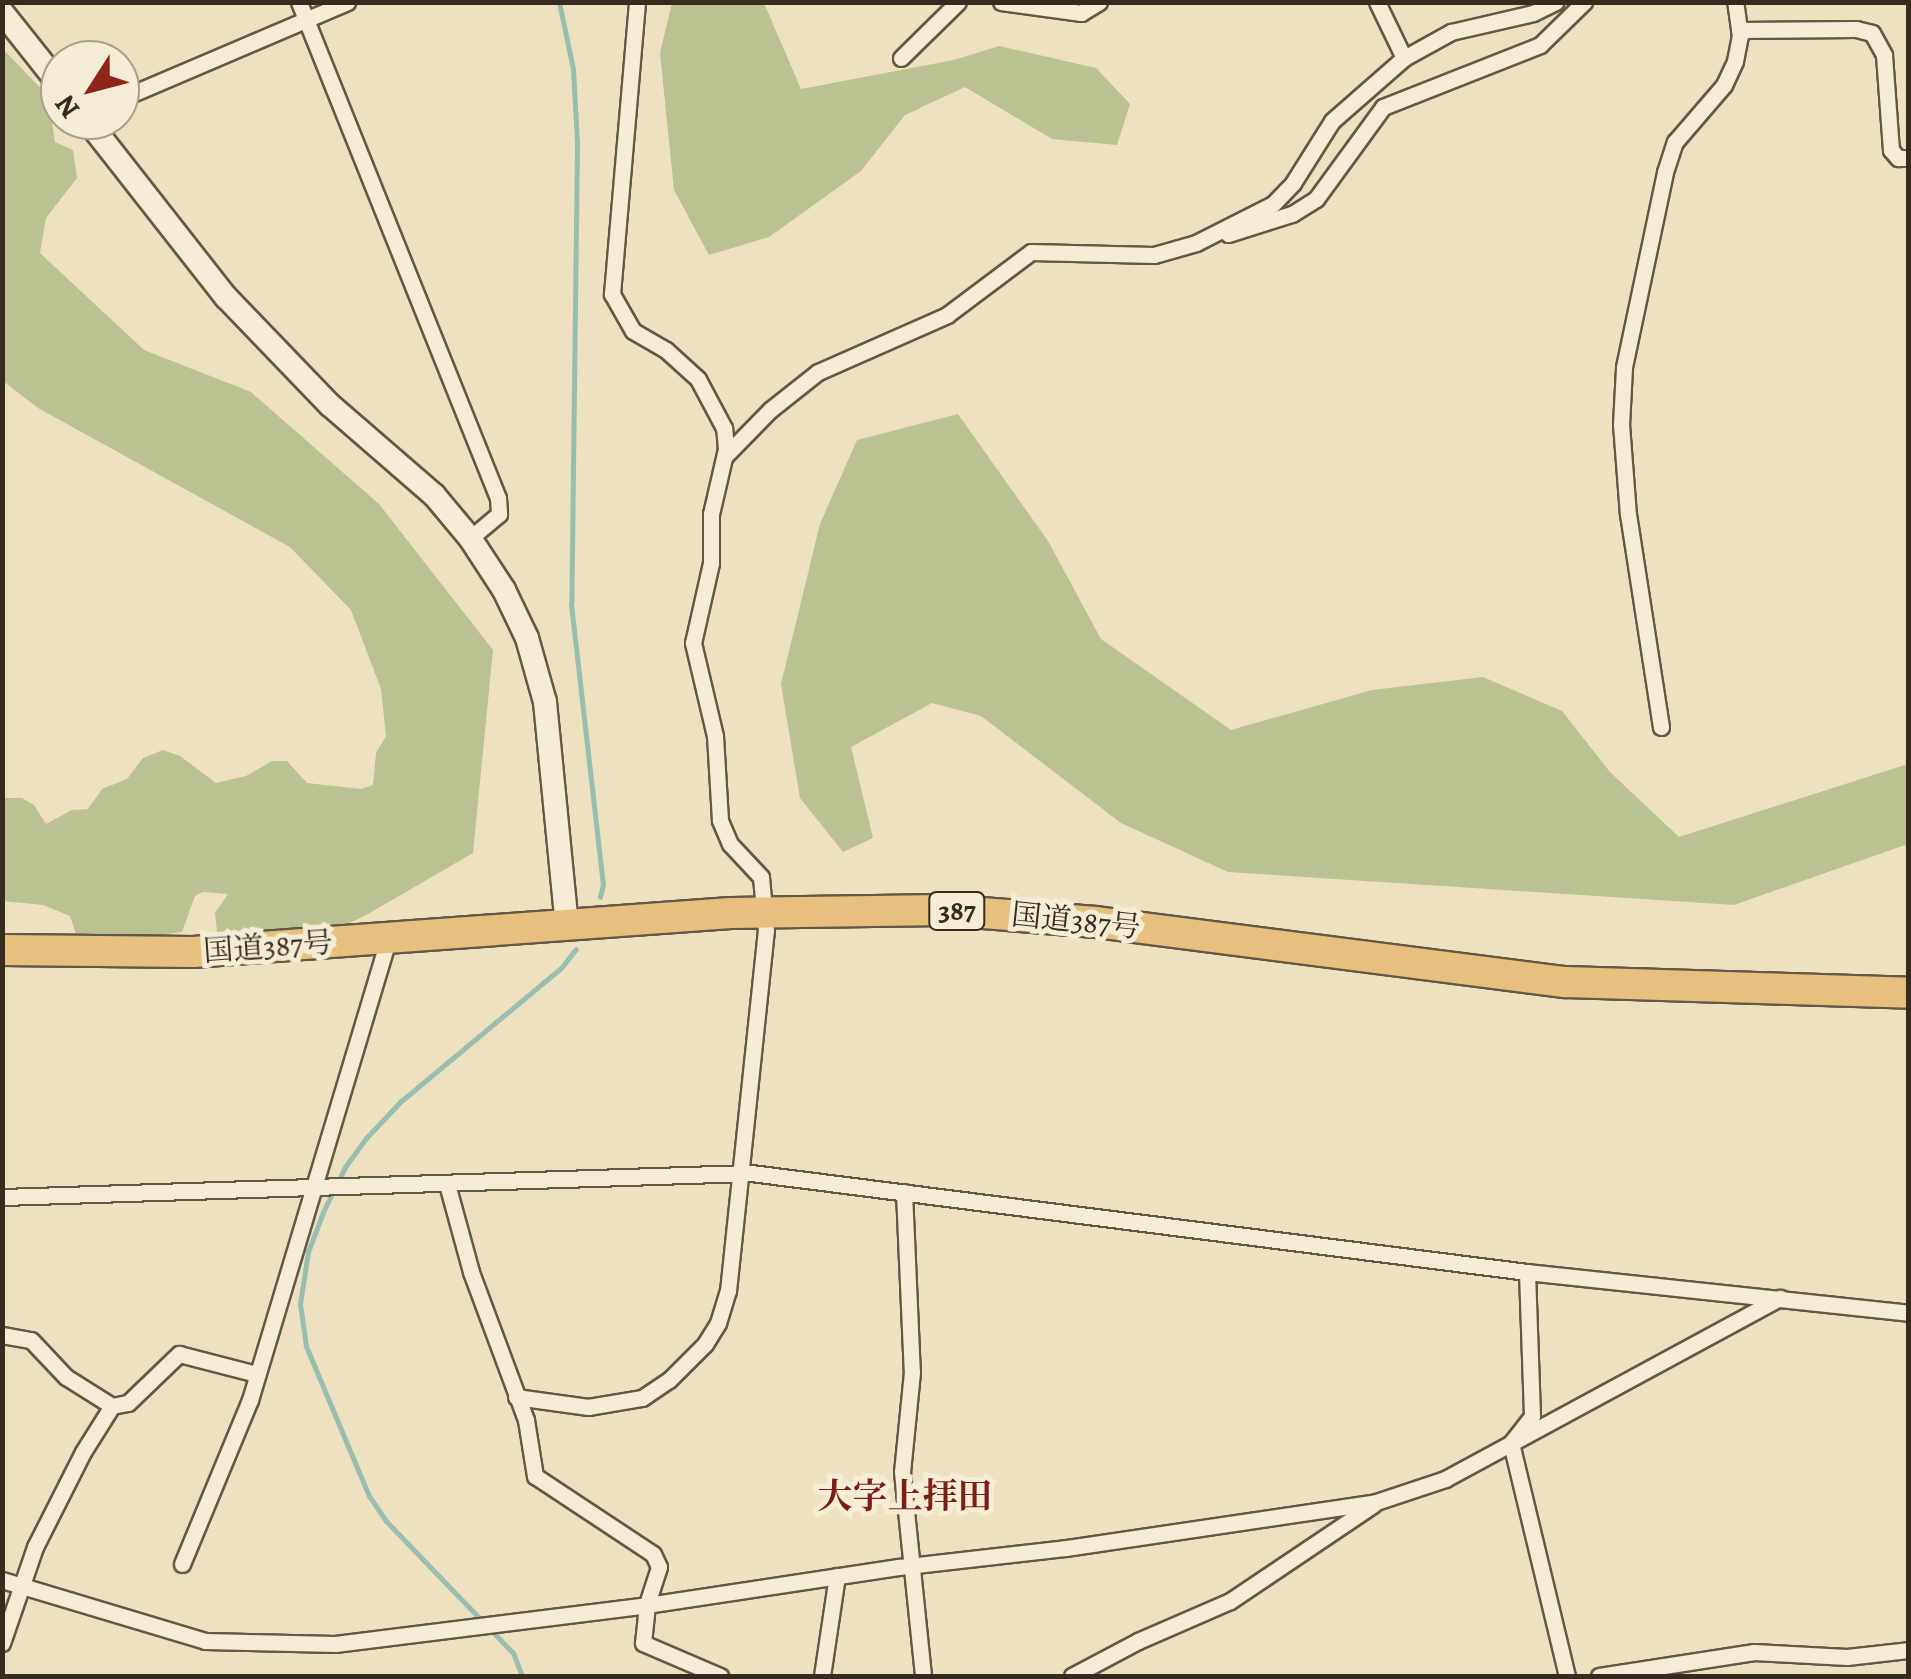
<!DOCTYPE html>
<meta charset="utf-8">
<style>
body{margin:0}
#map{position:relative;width:1911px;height:1679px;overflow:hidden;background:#eee1c0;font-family:Alegreya,"Noto Serif JP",serif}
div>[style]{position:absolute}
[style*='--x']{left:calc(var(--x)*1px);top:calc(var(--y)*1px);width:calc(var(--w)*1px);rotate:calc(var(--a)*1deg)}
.green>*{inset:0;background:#bac291}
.stream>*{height:5px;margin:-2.5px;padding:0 2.5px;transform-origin:2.5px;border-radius:2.5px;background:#99beb0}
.roads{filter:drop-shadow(2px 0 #635846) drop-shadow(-2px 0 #635846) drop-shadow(0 2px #635846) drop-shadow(0 -2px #635846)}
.street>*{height:15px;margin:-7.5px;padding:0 7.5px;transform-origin:7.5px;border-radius:7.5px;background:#f4ecd6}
.secondary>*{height:22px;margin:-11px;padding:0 11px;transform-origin:11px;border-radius:11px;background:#f4ecd6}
.highway>*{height:30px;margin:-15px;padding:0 15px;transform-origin:15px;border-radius:15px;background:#e7c080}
span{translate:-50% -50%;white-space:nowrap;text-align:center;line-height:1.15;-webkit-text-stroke:10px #f4ecd6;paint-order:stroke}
.shield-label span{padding:2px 8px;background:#f4ecd6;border:2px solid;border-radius:8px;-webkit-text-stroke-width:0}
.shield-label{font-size:28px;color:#352b1e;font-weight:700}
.street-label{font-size:30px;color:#352b1e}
.quarter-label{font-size:35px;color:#7a1f14;font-weight:700}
.frame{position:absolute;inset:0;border:5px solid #352b1e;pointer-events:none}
.north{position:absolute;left:40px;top:40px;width:100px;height:100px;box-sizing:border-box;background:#f4ecd6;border:2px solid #a89f8c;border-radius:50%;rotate:234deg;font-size:28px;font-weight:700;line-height:40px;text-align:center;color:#352b1e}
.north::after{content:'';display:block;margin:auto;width:35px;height:45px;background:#8f2418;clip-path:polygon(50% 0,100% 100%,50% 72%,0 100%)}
</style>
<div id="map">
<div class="green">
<div style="clip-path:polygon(672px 3px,764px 3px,801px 89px,954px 60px,999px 46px,1096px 68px,1130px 104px,1117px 145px,1052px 139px,965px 87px,905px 115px,861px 171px,769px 237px,709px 255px,674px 190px,660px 53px)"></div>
<div style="clip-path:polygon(2px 48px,48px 96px,55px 142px,73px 150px,77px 178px,46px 218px,40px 253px,144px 350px,251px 392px,379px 504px,493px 650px,473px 853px,368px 914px,317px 939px,217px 932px,215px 913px,228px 894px,203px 892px,195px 896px,182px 932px,130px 939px,82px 936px,76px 934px,70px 916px,43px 905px,3px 901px,3px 798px,22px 798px,34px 805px,46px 824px,72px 810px,88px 809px,102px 789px,127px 779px,143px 758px,163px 750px,180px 756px,216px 783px,246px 776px,272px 761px,287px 761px,307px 783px,361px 789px,373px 785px,376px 753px,386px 736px,381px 689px,351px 610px,290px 547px,38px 408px,3px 381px)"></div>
<div style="clip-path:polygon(958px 414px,1048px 541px,1101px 639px,1231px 730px,1372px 690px,1483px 677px,1562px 711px,1610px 772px,1679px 837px,1908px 764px,1908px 844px,1734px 905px,1228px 872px,1121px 823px,981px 716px,932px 703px,851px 747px,873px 838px,843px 852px,800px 798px,781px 684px,820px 524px,857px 440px)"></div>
</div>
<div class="stream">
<div style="--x:559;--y:2;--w:68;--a:78.2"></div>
<div style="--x:573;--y:69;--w:74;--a:86.9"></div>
<div style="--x:577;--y:143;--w:461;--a:90.7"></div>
<div style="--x:571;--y:604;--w:282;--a:83.5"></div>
<div style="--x:603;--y:884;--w:13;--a:103"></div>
<div style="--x:522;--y:1676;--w:25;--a:-111"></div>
<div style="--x:513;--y:1653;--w:183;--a:-133.9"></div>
<div style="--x:386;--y:1521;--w:30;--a:-124"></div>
<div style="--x:369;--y:1496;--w:163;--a:-112.8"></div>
<div style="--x:306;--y:1346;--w:42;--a:-98.1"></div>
<div style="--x:300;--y:1304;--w:53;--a:-81.3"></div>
<div style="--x:308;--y:1252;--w:43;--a:-69.4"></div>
<div style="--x:323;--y:1212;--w:50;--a:-63.9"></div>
<div style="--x:345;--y:1167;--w:36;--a:-54"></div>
<div style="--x:366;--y:1138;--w:50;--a:-46.6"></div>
<div style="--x:400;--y:1102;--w:209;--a:-39.8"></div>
<div style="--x:561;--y:968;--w:24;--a:-52"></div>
</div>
<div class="roads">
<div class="street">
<div style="--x:299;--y:2;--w:534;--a:68.14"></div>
<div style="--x:498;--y:498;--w:16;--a:86"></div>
<div style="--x:499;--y:514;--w:38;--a:140"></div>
<div style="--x:1001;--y:2;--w:81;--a:7.8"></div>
<div style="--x:1081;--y:13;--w:21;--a:-31"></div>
<div style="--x:1739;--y:30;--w:117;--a:-0.5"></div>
<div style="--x:1856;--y:29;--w:16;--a:14"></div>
<div style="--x:1872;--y:33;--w:25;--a:61"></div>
<div style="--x:1884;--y:55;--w:95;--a:85.8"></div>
<div style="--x:1891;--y:150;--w:11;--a:49"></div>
<div style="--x:1898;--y:158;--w:10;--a:0"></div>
<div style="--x:901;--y:58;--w:80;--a:-44.5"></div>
<div style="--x:1404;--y:58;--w:54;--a:-29"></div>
<div style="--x:1451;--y:32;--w:84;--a:-13"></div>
<div style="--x:1533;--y:13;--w:25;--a:-26"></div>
<div style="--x:120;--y:99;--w:247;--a:-23.1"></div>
<div style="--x:1228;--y:234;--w:67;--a:-17.4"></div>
<div style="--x:1292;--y:214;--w:28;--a:-32"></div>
<div style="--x:1316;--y:199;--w:114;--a:-53.9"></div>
<div style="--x:1383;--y:107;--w:169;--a:-21.5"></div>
<div style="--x:1540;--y:45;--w:62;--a:-44.3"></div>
<div style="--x:725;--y:456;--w:64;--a:-45.6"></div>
<div style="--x:770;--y:410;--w:61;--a:-38.4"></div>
<div style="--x:818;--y:372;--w:141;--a:-23.8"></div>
<div style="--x:947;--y:315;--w:105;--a:-36.9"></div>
<div style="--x:1031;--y:252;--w:123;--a:1.4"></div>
<div style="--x:1154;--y:255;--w:44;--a:-15.9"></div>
<div style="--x:1196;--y:243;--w:86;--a:-26.9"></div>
<div style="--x:1273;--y:204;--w:29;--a:-46"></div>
<div style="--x:1293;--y:183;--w:73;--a:-57.8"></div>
<div style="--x:1332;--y:121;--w:96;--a:-41.2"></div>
<div style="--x:1404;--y:58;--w:62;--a:-115.7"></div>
<div style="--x:1661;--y:727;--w:215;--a:-98.8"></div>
<div style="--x:1628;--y:515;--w:90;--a:-94.4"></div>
<div style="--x:1621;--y:425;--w:58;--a:-87"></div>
<div style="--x:1624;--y:367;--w:199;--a:-78.1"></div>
<div style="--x:1665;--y:172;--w:32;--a:-72"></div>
<div style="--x:1675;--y:142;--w:75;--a:-49.3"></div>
<div style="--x:1724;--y:85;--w:26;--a:-65"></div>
<div style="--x:1735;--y:61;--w:25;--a:-79"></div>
<div style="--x:1740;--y:36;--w:34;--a:-98"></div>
<div style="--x:447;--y:1184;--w:91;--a:74.7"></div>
<div style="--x:471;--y:1272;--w:158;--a:69.6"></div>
<div style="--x:526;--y:1420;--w:57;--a:80.9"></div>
<div style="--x:535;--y:1476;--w:141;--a:33.5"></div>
<div style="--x:653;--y:1554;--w:14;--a:65"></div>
<div style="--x:659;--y:1567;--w:40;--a:108"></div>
<div style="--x:647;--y:1605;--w:38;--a:96"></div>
<div style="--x:643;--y:1643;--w:84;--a:23.2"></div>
<div style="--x:904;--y:1192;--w:180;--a:87.5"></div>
<div style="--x:912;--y:1372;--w:100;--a:95.7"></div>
<div style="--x:902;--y:1472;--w:205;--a:84.1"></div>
<div style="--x:2;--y:1197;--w:749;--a:-1.84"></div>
<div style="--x:751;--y:1173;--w:782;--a:7.27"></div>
<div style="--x:1527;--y:1272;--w:383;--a:6.1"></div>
<div style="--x:1527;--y:1272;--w:144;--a:88"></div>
<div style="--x:1532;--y:1416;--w:34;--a:128"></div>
<div style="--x:1511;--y:1443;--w:240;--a:76.5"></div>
<div style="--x:2;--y:1335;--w:29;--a:10"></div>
<div style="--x:31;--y:1340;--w:51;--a:46.6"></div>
<div style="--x:66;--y:1377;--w:54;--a:32.2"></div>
<div style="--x:112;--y:1406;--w:16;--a:-11"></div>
<div style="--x:128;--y:1403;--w:71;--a:-43.9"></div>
<div style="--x:179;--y:1354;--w:81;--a:14.4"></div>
<div style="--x:516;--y:1397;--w:73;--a:7.9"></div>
<div style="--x:588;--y:1407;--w:55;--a:-9.5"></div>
<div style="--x:642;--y:1398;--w:32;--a:-34"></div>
<div style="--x:669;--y:1380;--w:51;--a:-45"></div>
<div style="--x:705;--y:1344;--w:25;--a:-58"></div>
<div style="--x:718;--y:1323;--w:34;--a:-73"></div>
<div style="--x:728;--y:1291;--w:362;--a:-84"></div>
<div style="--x:766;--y:931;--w:54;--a:-95.3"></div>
<div style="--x:761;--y:877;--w:45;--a:-133.2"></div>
<div style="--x:730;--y:844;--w:26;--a:-113"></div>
<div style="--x:720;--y:820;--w:84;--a:-93.4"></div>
<div style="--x:715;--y:736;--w:96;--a:-103.3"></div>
<div style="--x:693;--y:643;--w:82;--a:-77.3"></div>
<div style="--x:711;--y:563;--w:49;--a:-90"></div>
<div style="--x:711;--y:514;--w:67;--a:-77"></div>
<div style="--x:726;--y:449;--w:21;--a:-95"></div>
<div style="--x:724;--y:428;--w:55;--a:-118"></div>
<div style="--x:698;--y:379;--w:43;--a:-137.8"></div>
<div style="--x:666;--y:350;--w:38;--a:-150"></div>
<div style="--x:633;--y:331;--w:43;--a:-119.6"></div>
<div style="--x:612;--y:294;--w:293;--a:-85.1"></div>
<div style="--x:182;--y:1564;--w:178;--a:-67.5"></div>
<div style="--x:250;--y:1400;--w:481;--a:-73.3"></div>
<div style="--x:2;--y:1580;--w:212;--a:16.7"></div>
<div style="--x:205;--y:1641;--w:130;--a:1.3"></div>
<div style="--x:335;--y:1644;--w:314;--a:-7.1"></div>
<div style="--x:647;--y:1605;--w:255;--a:-8.6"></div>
<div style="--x:899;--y:1567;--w:168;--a:-6.5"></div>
<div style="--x:1066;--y:1548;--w:313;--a:-8.4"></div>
<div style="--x:1376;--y:1502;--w:73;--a:-18.4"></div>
<div style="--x:1445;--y:1479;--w:381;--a:-28.4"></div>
<div style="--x:2;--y:1643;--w:102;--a:-71"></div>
<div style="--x:35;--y:1547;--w:106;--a:-63.2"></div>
<div style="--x:83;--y:1452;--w:54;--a:-57.8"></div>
<div style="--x:822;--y:1676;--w:101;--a:-81.5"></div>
<div style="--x:1072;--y:1676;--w:75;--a:-27.9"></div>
<div style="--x:1138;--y:1641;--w:100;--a:-23.5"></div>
<div style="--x:1230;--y:1601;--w:172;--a:-33.9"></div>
<div style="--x:1599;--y:1676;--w:157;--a:-8.8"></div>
<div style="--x:1754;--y:1652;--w:93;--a:3.1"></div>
<div style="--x:1847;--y:1657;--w:61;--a:-6.5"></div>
</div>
<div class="secondary">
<div style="--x:2;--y:12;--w:93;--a:51.5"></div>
<div style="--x:87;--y:120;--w:225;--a:51.9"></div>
<div style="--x:226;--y:297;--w:150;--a:46.1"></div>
<div style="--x:330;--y:405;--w:138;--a:40.9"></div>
<div style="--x:434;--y:495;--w:56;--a:50.1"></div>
<div style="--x:470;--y:538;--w:62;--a:56.8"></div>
<div style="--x:504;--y:590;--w:53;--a:64.4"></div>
<div style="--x:527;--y:638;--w:66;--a:74.3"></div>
<div style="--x:545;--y:702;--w:225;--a:84.4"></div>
</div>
<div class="highway">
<div style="--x:2;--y:950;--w:191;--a:0.6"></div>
<div style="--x:193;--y:952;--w:539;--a:-4.15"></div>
<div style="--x:731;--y:913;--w:213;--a:-0.8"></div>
<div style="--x:944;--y:910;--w:152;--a:4.5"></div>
<div style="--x:1096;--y:922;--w:473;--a:7.3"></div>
<div style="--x:1565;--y:982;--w:343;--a:1.8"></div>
</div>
</div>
<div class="shield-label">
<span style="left:957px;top:911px">387</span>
</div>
<div class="street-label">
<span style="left:1076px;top:921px;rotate:6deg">国道387号</span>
<span style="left:268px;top:947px;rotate:-4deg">国道387号</span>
</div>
<div class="quarter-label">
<span style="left:905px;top:1496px">大字上拝田</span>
</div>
<div class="frame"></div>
<div class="north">N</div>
</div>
